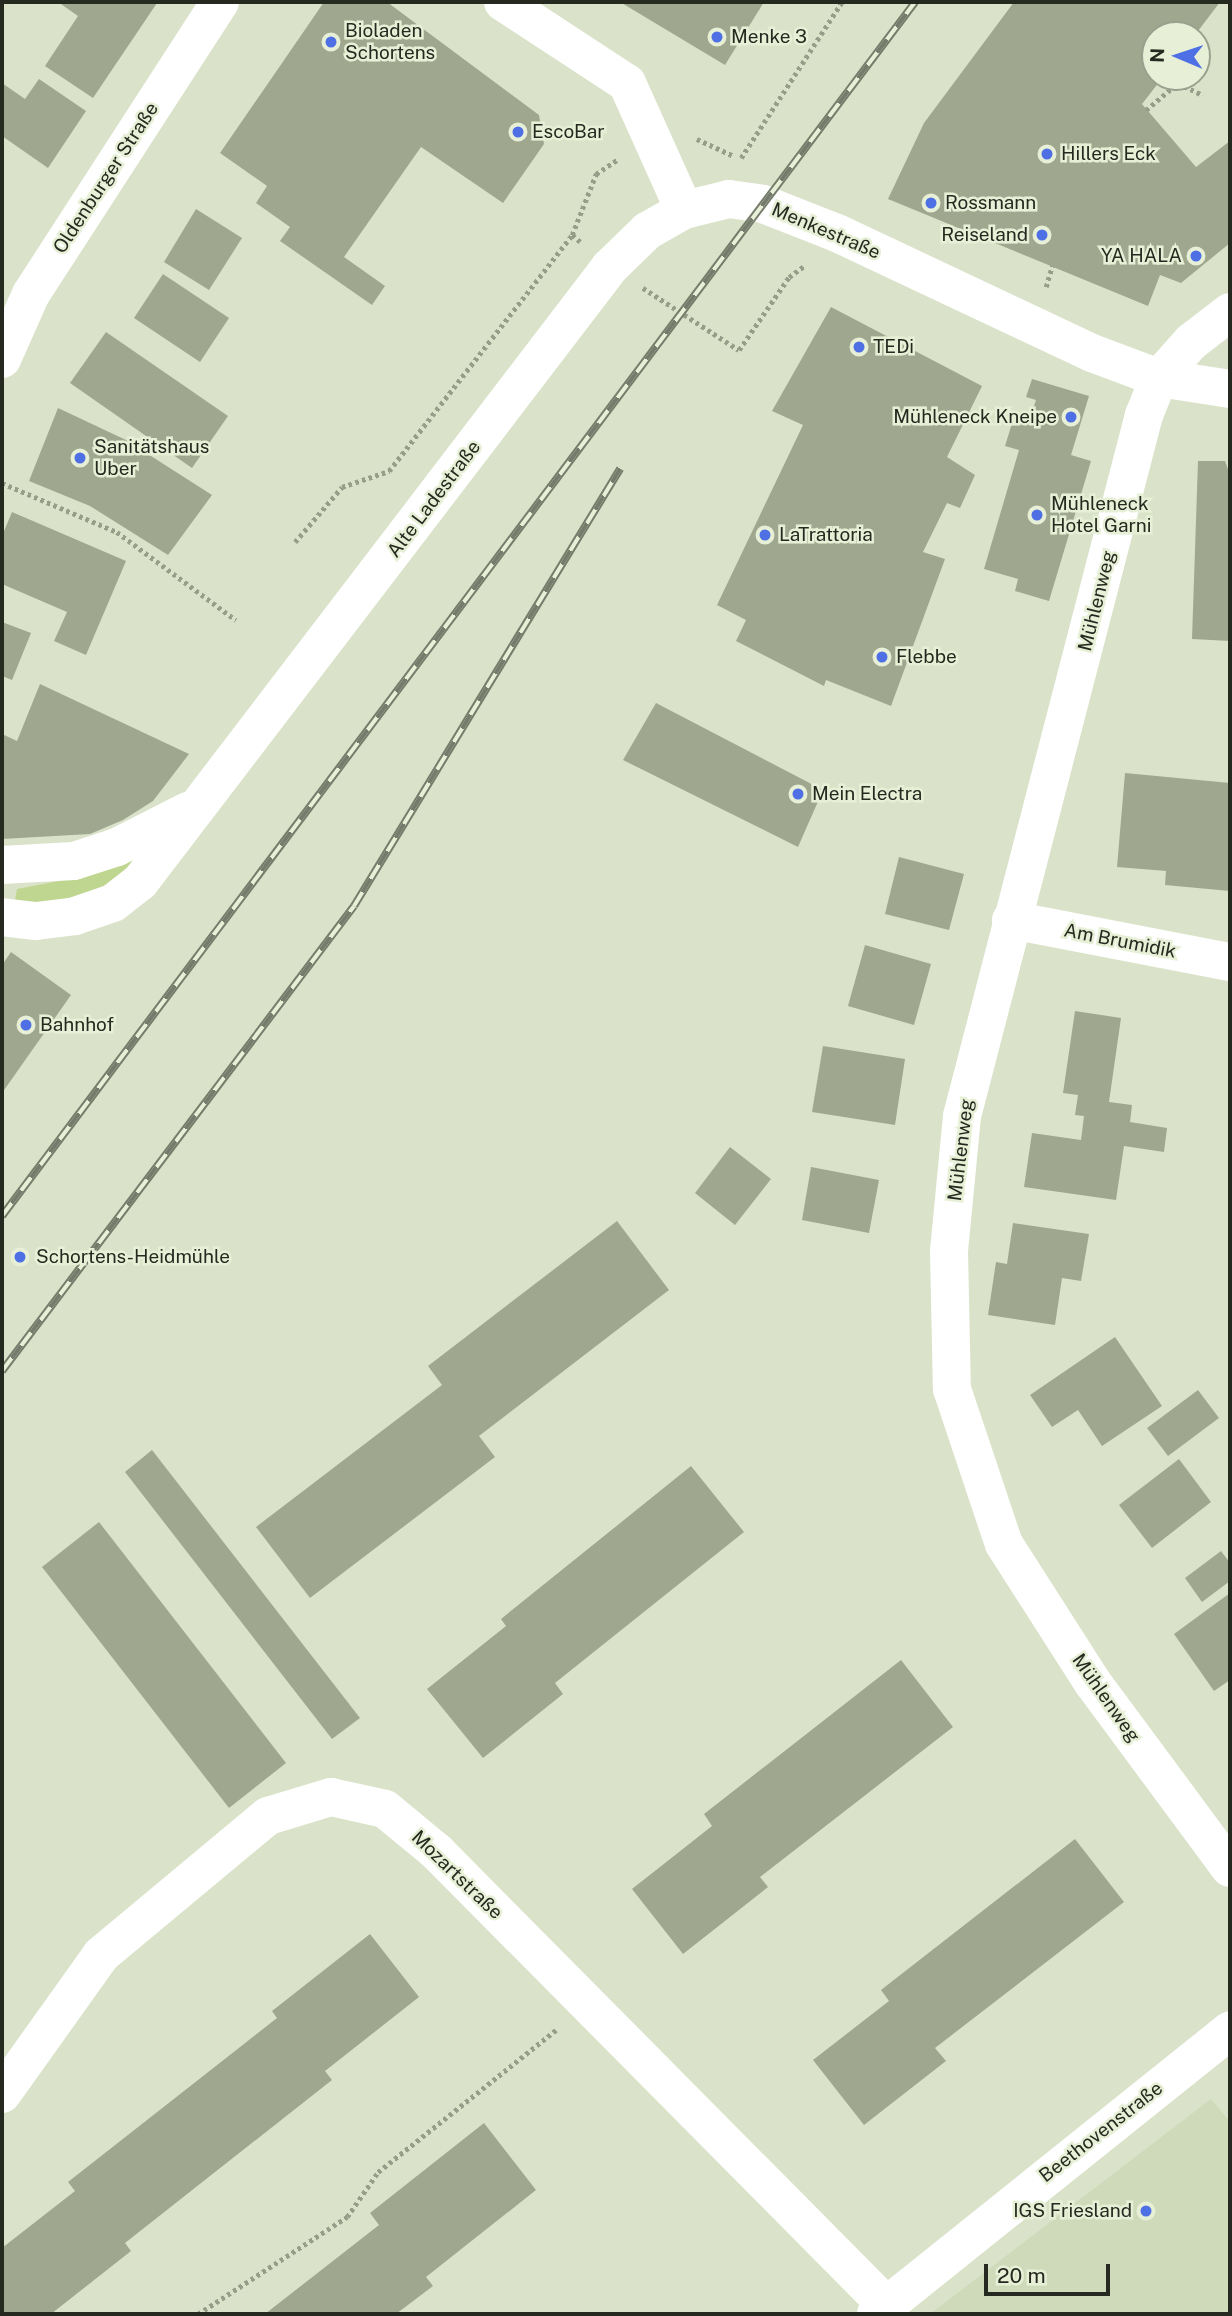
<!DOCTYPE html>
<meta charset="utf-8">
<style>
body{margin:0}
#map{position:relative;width:1232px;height:2316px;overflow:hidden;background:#dae3c9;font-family:"Public Sans",sans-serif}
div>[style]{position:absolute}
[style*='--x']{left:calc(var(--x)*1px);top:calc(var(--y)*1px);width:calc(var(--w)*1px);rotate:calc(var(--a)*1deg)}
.built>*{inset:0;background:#cedab9}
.green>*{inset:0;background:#bfd690}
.building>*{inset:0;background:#9fa88f}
.path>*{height:4.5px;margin-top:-2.25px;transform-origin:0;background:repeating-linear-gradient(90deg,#969e8a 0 3.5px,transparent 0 7px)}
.street>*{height:38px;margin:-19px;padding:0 19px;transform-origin:19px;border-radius:19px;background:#fff}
.secondary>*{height:38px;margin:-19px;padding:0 19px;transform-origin:19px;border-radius:19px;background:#fff}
.rail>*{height:8px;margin-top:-4px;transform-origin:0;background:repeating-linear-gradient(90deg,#e7f0d6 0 16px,#767c6b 0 32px);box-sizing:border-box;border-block:2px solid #767c6b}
.dots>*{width:19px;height:19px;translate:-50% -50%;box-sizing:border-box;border:4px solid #e7f0d6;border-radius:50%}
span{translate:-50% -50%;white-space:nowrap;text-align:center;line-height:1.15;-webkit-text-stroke:5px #e7f0d6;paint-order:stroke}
.poi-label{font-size:19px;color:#25291f}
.left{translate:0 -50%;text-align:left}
.right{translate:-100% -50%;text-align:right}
.street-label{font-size:19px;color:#25291f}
.frame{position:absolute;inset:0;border:4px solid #25291f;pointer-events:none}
.north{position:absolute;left:1141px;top:21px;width:70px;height:70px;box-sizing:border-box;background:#e7f0d6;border:2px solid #99a08d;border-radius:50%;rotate:272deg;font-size:19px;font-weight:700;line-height:28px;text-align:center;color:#25291f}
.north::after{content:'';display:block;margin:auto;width:24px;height:32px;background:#4e70e4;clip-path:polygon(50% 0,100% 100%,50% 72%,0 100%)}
.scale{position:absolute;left:984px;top:2264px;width:126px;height:32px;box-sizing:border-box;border:4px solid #25291f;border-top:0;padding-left:9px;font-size:21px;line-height:24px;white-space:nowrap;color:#25291f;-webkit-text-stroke:5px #e7f0d6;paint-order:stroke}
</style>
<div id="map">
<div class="built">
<div style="clip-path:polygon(1211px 2099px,1230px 2122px,1230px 2314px,930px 2314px)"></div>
</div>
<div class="green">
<div style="clip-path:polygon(143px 853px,126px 879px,44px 908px,15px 900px,17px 889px,59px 881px)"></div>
</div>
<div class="building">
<div style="clip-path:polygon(58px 2px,157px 3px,93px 98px,45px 66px,78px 16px)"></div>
<div style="clip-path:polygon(324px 2px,387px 2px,539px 115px,544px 144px,503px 203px,421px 147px,344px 257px,385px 286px,372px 305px,280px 241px,290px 227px,256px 203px,267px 186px,220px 153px)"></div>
<div style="clip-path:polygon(620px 2px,764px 2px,725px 65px)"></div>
<div style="clip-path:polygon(1014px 2px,1220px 2px,1195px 35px,1155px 35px,1155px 77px,1163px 77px,1142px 104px,1196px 167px,1230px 141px,1230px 243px,1181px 283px,1160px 275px,1148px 306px,888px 199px,924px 123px)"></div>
<div style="clip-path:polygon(39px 79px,86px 111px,48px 168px,2px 136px,2px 83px,25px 99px)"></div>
<div style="clip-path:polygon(196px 209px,242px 238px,209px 290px,164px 262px)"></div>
<div style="clip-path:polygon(163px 274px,229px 318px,200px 362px,134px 318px)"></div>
<div style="clip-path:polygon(831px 307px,982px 386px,947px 457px,975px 475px,960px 508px,947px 503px,923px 552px,945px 559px,891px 706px,826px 680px,824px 686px,736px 641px,746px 620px,717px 605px,803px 425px,772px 411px)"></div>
<div style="clip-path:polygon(106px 332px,228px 416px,192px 468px,70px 383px)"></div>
<div style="clip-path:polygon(1032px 379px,1089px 396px,1071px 455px,1091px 461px,1049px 601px,1015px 591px,1018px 579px,984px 569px,1019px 450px,1005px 446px,1013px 420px,1028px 424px,1036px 400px,1026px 397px)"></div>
<div style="clip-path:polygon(58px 408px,126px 440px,212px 495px,168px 555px,90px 506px,29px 481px)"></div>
<div style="clip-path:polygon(1198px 461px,1225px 461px,1230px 475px,1230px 641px,1192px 639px)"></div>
<div style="clip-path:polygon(12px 512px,126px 561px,86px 655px,54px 641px,67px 612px,2px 584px,2px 536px)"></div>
<div style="clip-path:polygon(2px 622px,31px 633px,12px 680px,2px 676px)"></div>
<div style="clip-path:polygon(40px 684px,189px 754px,153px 801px,123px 820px,90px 834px,2px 839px,2px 734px,17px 741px)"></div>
<div style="clip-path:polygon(656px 703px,823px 790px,798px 847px,623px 760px)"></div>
<div style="clip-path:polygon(1125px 773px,1230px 783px,1230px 891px,1165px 885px,1166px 871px,1117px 867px)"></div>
<div style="clip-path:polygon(899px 857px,964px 874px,949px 930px,885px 914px)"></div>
<div style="clip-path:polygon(865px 945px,931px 964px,914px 1025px,848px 1006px)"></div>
<div style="clip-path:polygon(11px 952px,71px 995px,2px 1093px,2px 965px)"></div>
<div style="clip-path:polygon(1075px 1011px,1121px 1018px,1109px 1102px,1132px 1105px,1130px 1122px,1167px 1128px,1164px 1152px,1124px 1146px,1116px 1200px,1024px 1187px,1032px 1133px,1081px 1140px,1084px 1116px,1075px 1115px,1078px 1095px,1063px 1093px)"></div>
<div style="clip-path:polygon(823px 1046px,905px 1059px,895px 1125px,812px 1112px)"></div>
<div style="clip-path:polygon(730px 1147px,771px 1179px,735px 1225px,695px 1193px)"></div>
<div style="clip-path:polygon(811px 1167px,879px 1180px,869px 1233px,802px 1220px)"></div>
<div style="clip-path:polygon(617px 1221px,669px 1290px,479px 1436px,495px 1457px,310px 1598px,256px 1527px,442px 1385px,428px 1366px)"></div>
<div style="clip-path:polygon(1013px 1223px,1089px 1234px,1081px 1281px,1062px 1278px,1055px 1325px,988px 1315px,996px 1262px,1007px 1264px)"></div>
<div style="clip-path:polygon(1115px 1337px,1162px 1406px,1102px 1446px,1078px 1410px,1052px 1427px,1030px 1395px)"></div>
<div style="clip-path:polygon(1198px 1390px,1219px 1418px,1168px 1456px,1147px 1428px)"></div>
<div style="clip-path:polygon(152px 1450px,360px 1718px,332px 1739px,125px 1472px)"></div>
<div style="clip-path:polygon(1179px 1459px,1211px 1502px,1152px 1548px,1119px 1505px)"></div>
<div style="clip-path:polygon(691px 1466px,744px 1532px,555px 1683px,563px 1694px,483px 1758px,427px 1689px,506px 1626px,501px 1619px)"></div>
<div style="clip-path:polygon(99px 1522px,286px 1763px,229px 1808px,42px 1567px)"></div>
<div style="clip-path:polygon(1221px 1551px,1230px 1563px,1230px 1581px,1202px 1602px,1185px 1578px)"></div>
<div style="clip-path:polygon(1230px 1593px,1230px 1680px,1214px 1691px,1174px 1634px)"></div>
<div style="clip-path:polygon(901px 1660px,953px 1727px,760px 1877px,768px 1887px,683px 1954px,632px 1889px,712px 1826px,704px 1814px)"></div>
<div style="clip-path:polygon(1075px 1839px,1124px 1902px,935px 2048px,946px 2061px,864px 2125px,813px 2060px,889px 2001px,881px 1990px)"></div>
<div style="clip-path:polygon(370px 1934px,419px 1997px,325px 2071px,332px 2080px,125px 2243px,131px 2251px,51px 2314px,3px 2314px,2px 2248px,75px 2191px,68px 2182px,277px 2018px,272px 2011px)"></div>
<div style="clip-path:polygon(484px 2123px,536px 2190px,426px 2277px,433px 2286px,396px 2314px,265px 2314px,379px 2225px,370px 2213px)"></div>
</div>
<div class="path">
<div style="--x:1146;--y:110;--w:42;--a:-40.2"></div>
<div style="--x:1178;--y:83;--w:28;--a:26"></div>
<div style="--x:697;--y:139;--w:41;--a:24.7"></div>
<div style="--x:741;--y:158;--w:186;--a:-57.1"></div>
<div style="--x:580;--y:242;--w:11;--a:-139"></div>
<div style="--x:572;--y:235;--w:66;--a:-68.5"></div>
<div style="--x:596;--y:174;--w:27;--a:-34"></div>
<div style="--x:1046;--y:287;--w:22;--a:-74"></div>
<div style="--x:643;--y:288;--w:114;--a:32.9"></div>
<div style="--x:739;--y:350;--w:88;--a:-55.6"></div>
<div style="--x:789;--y:277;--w:19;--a:-36"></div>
<div style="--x:2;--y:483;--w:125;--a:23.1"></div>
<div style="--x:117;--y:532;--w:148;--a:36.5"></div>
<div style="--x:295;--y:542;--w:72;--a:-49.5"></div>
<div style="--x:342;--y:487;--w:50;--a:-18.8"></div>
<div style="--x:389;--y:471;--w:299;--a:-52.2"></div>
<div style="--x:198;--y:2314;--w:178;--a:-33.1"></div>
<div style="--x:347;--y:2217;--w:55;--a:-55.4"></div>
<div style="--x:378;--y:2172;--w:229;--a:-38.6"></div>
</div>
<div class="street">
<div style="--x:503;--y:2;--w:148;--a:33.2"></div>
<div style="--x:627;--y:83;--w:139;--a:65.8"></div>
<div style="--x:1230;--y:312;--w:49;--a:142.4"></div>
<div style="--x:1191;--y:342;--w:48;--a:131.6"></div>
<div style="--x:1159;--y:378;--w:40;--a:112"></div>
<div style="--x:1144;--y:415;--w:724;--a:104.55"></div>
<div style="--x:962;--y:1116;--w:136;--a:95.5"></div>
<div style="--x:949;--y:1251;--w:138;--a:88.8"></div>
<div style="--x:952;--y:1389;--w:163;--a:71.5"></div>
<div style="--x:1004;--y:1544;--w:165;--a:57.4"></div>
<div style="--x:1093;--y:1683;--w:230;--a:53.5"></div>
<div style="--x:2;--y:359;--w:71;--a:-66"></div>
<div style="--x:31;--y:294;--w:348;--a:-57.1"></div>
<div style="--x:1011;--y:920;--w:223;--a:10.9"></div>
<div style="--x:2;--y:2094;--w:171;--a:-54.5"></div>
<div style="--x:101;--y:1955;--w:217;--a:-39.8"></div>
<div style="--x:268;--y:1816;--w:66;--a:-16.8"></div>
<div style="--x:331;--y:1797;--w:55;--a:12.5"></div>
<div style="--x:385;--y:1809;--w:67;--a:39.6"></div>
<div style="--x:437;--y:1852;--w:636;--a:45.25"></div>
<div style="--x:876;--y:2314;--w:454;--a:-38.7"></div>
</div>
<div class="secondary">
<div style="--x:2;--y:865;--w:72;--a:-3.2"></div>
<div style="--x:74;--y:861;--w:45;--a:-18"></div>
<div style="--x:117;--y:847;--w:80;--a:-26.9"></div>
<div style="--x:2;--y:917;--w:34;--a:7"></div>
<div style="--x:36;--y:921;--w:39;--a:-7"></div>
<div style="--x:75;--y:916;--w:40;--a:-18.9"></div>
<div style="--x:113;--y:903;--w:34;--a:-38"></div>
<div style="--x:140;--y:882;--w:774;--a:-52.61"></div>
<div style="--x:610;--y:267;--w:52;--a:-44.2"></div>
<div style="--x:647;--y:231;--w:43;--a:-29.6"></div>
<div style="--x:684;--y:210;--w:46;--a:-13.7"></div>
<div style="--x:729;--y:199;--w:34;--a:8"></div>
<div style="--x:763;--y:204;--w:79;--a:21.4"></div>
<div style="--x:837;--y:233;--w:282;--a:25.2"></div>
<div style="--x:1092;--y:353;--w:72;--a:20.5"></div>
<div style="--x:1159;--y:378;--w:72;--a:8.8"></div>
</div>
<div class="rail">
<div style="--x:2;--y:1216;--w:1519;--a:-53.05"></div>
<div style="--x:2;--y:1371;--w:583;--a:-52.87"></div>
<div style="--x:354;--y:906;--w:512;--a:-58.67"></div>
</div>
<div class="dots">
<div style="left:717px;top:37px;background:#4e70e4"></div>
<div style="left:331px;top:42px;background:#4e70e4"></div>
<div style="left:518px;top:132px;background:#4e70e4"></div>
<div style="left:1047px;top:154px;background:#4e70e4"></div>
<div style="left:931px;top:203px;background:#4e70e4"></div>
<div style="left:1042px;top:235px;background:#4e70e4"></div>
<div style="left:1196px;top:256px;background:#4e70e4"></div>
<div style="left:859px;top:347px;background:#4e70e4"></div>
<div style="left:1071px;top:417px;background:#4e70e4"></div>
<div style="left:80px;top:458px;background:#4e70e4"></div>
<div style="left:1037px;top:515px;background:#4e70e4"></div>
<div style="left:765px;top:535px;background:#4e70e4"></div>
<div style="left:882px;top:657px;background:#4e70e4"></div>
<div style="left:798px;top:794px;background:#4e70e4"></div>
<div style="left:26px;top:1025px;background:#4e70e4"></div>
<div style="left:20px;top:1257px;background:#4e70e4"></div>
<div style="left:1146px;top:2211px;background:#4e70e4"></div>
</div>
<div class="poi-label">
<span class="left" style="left:345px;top:42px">Bioladen<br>Schortens</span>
<span class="left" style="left:731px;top:37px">Menke 3</span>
<span class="left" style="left:532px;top:132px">EscoBar</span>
<span class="left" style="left:1061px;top:154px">Hillers Eck</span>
<span class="left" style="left:945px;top:203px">Rossmann</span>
<span class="right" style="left:1028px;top:235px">Reiseland</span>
<span class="right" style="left:1182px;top:256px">YA HALA</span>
<span class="left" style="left:873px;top:347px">TEDi</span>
<span class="right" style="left:1057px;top:417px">Mühleneck Kneipe</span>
<span class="left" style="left:94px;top:458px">Sanitätshaus<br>Uber</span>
<span class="left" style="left:1051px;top:515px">Mühleneck<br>Hotel Garni</span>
<span class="left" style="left:779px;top:535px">LaTrattoria</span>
<span class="left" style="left:896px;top:657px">Flebbe</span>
<span class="left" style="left:812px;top:794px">Mein Electra</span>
<span class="left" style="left:40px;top:1025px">Bahnhof</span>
<span class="left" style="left:36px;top:1257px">Schortens-Heidmühle</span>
<span class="right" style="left:1132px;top:2211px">IGS Friesland</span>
</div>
<div class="street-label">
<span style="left:106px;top:178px;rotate:-57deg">Oldenburger Straße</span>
<span style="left:826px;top:231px;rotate:23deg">Menkestraße</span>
<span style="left:434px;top:499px;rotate:-53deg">Alte Ladestraße</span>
<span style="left:1097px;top:601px;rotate:-76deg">Mühlenweg</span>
<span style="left:1120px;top:941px;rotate:11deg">Am Brumidik</span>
<span style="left:961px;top:1150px;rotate:-83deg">Mühlenweg</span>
<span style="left:1106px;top:1698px;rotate:55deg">Mühlenweg</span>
<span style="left:457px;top:1875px;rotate:44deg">Mozartstraße</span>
<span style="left:1101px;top:2132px;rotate:-38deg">Beethovenstraße</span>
</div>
<div class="frame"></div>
<div class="north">N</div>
<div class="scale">20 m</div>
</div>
